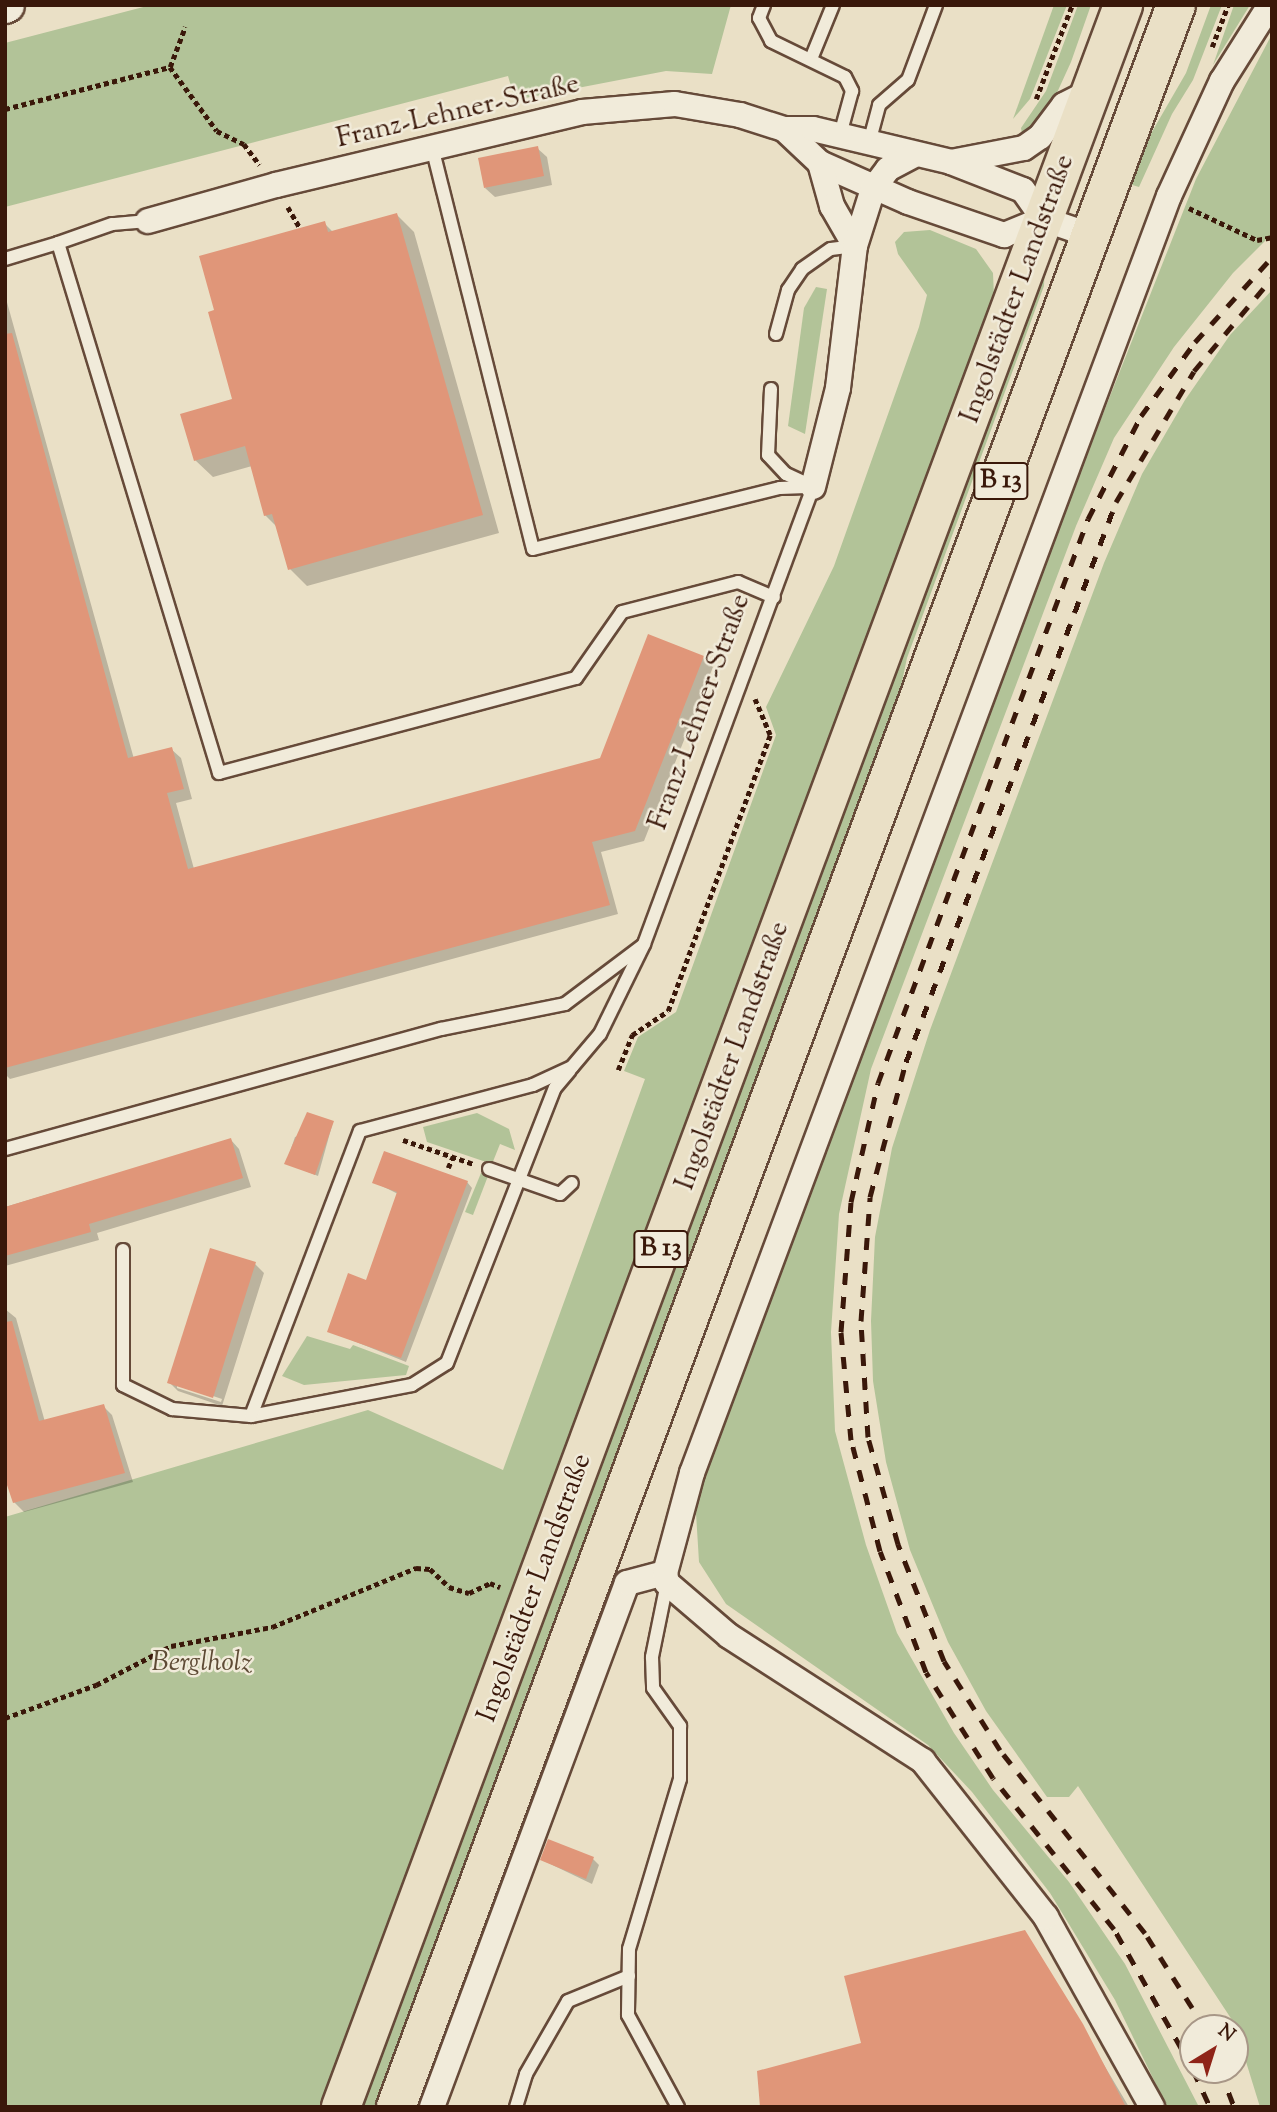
<!DOCTYPE html>
<meta charset="utf-8">
<style>
body{margin:0}
#map{position:relative;width:1277px;height:2112px;overflow:hidden;background:#eae0c6;font-family:"Sorts Mill Goudy",serif}
div>[style]{position:absolute}
[style*='--x']{left:calc(var(--x)*1px);top:calc(var(--y)*1px);width:calc(var(--w)*1px);rotate:calc(var(--a)*1deg)}
.green>*{inset:0;background:#b2c398}
.shadow>*{inset:0;background:#0003}
.building>*{inset:0;background:#e09679}
.path>*{height:4.5px;margin-top:-2.25px;transform-origin:0;background:repeating-linear-gradient(90deg,#3a180a 0 5px,transparent 0 8.5px)}
.roads{filter:drop-shadow(2px 0 #664a39) drop-shadow(-2px 0 #664a39) drop-shadow(0 2px #664a39) drop-shadow(0 -2px #664a39)}
.service>*{height:12px;margin:-6px;padding:0 6px;transform-origin:6px;border-radius:6px;background:#f1ebda}
.minor>*{height:24px;margin:-12px;padding:0 12px;transform-origin:12px;border-radius:12px;background:#f1ebda}
.secondary>*{height:33px;margin:-16.5px;padding:0 16.5px;transform-origin:16.5px;border-radius:16.5px;background:#f1ebda}
.primary>*{height:38px;margin:-19px;padding:0 19px;transform-origin:19px;border-radius:19px;background:#eae0c6}
.rail>*{height:5px;margin-top:-2.5px;transform-origin:0;background:repeating-linear-gradient(90deg,#3a180a 0 12px,transparent 0 24px)}
span{translate:-50% -50%;white-space:nowrap;text-align:center;line-height:1.15;-webkit-text-stroke:5px #f1ebda;paint-order:stroke}
.shield-label span{padding:2px 5px;background:#f1ebda;border:2px solid;border-radius:5px;-webkit-text-stroke-width:0}
.shield-label{font-size:26px;color:#3a180a;font-weight:700}
.street-label{font-size:28px;color:#3a180a}
.park-label{font-size:28px;color:#5e4b35;font-style:italic}
.frame{position:absolute;inset:0;border:7px solid #3a180a;pointer-events:none}
.north{position:absolute;left:1179px;top:2014px;width:70px;height:70px;box-sizing:border-box;background:#f1ebda;border:2px solid #a89787;border-radius:50%;rotate:38deg;font-size:19px;font-weight:700;line-height:28px;text-align:center;color:#3a180a}
.north::after{content:'';display:block;margin:auto;width:24px;height:32px;background:#8f2418;clip-path:polygon(50% 0,100% 100%,50% 72%,0 100%)}
</style>
<div id="map">
<div class="green">
<div style="clip-path:polygon(151px 5px,731px 5px,712px 74px,666px 71px,515px 100px,508px 76px,5px 207px,5px 43px)"></div>
<div style="clip-path:polygon(1054px 5px,1067px 5px,1030px 99px,1013px 119px)"></div>
<div style="clip-path:polygon(1078px 5px,1091px 5px,1071px 62px,1050px 108px,1022px 134px,1021px 128px,1046px 91px)"></div>
<div style="clip-path:polygon(1211px 5px,1222px 5px,1193px 80px,1172px 114px,1139px 187px,1129px 184px,1149px 137px,1186px 73px)"></div>
<div style="clip-path:polygon(1234px 5px,1250px 5px,1213px 65px)"></div>
<div style="clip-path:polygon(1272px 34px,1272px 234px,1233px 273px,1174px 347px,1114px 438px,1076px 526px,871px 1069px,839px 1214px,831px 1332px,835px 1431px,866px 1545px,897px 1633px,954px 1733px,993px 1790px,1069px 1882px,1125px 1964px,1199px 2107px,1167px 2107px,1115px 2000px,1050px 1893px,972px 1792px,928px 1745px,726px 1604px,699px 1562px,696px 1513px,704px 1480px,1061px 520px,1196px 179px)"></div>
<div style="clip-path:polygon(930px 230px,976px 249px,993px 273px,994px 297px,324px 2107px,5px 2107px,5px 1517px,368px 1410px,503px 1470px,645px 1079px,624px 1071px,638px 1037px,676px 1012px,776px 735px,766px 707px,834px 566px,919px 327px,927px 295px,898px 254px,895px 242px,904px 232px)"></div>
<div style="clip-path:polygon(1045px 263px,1044px 286px,907px 658px,890px 739px,381px 2107px,359px 2107px)"></div>
<div style="clip-path:polygon(816px 287px,827px 289px,805px 434px,788px 426px,804px 308px)"></div>
<div style="clip-path:polygon(1272px 290px,1272px 2107px,1260px 2107px,1234px 2023px,1078px 1786px,1069px 1797px,1047px 1797px,986px 1711px,948px 1642px,910px 1550px,886px 1462px,873px 1381px,871px 1321px,875px 1237px,892px 1148px,930px 1030px,1104px 563px,1142px 474px,1185px 400px,1230px 335px)"></div>
<div style="clip-path:polygon(477px 1113px,509px 1129px,515px 1150px,500px 1144px,492px 1164px,427px 1142px,423px 1127px)"></div>
<div style="clip-path:polygon(481px 1173px,488px 1176px,473px 1215px,465px 1212px)"></div>
<div style="clip-path:polygon(307px 1336px,350px 1349px,353px 1345px,409px 1366px,406px 1375px,304px 1385px,282px 1376px)"></div>
</div>
<div class="shadow">
<div style="clip-path:polygon(537px 148px,547px 157px,552px 185px,495px 197px,485px 188px)"></div>
<div style="clip-path:polygon(397px 215px,414px 232px,499px 533px,307px 586px,290px 569px,277px 527px,265px 515px,252px 466px,213px 477px,195px 460px,234px 400px,217px 311px,324px 223px,333px 232px)"></div>
<div style="clip-path:polygon(5px 295px,134px 759px,171px 749px,181px 758px,192px 799px,176px 803px,194px 869px,601px 759px,703px 657px,713px 667px,644px 841px,601px 852px,618px 914px,10px 1079px,5px 1074px)"></div>
<div style="clip-path:polygon(333px 1122px,318px 1176px,286px 1163px,295px 1137px)"></div>
<div style="clip-path:polygon(231px 1140px,239px 1149px,251px 1187px,97px 1233px,99px 1240px,5px 1266px,5px 1207px)"></div>
<div style="clip-path:polygon(374px 1182px,467px 1182px,472px 1188px,406px 1362px,329px 1331px,367px 1282px,398px 1194px)"></div>
<div style="clip-path:polygon(evenodd,255px 1264px,264px 1273px,222px 1406px,178px 1391px,169px 1382px,255px 1264px,177px 1384px,222px 1399px,221px 1402px,177px 1388px,177px 1384px)"></div>
<div style="clip-path:polygon(5px 1309px,16px 1318px,45px 1422px,103px 1406px,112px 1415px,133px 1482px,24px 1512px,14px 1502px,5px 1474px)"></div>
<div style="clip-path:polygon(549px 1841px,593px 1859px,599px 1865px,592px 1884px,542px 1860px)"></div>
<div style="clip-path:polygon(1025px 1932px,1129px 2107px,761px 2107px,863px 2045px)"></div>
</div>
<div class="building">
<div style="clip-path:polygon(538px 146px,544px 176px,484px 188px,478px 158px)"></div>
<div style="clip-path:polygon(397px 213px,483px 515px,288px 570px,272px 514px,264px 516px,245px 446px,194px 461px,180px 414px,232px 399px,208px 312px,214px 310px,199px 256px,325px 221px,328px 232px)"></div>
<div style="clip-path:polygon(12px 333px,128px 758px,172px 747px,184px 789px,167px 793px,188px 869px,600px 758px,648px 634px,704px 656px,635px 831px,592px 842px,610px 905px,5px 1068px,5px 334px)"></div>
<div style="clip-path:polygon(307px 1112px,334px 1121px,315px 1175px,284px 1164px)"></div>
<div style="clip-path:polygon(231px 1138px,243px 1178px,89px 1224px,91px 1232px,5px 1256px,5px 1207px)"></div>
<div style="clip-path:polygon(384px 1151px,468px 1181px,401px 1358px,327px 1332px,348px 1273px,366px 1280px,397px 1192px,372px 1183px)"></div>
<div style="clip-path:polygon(210px 1248px,256px 1262px,213px 1398px,167px 1383px)"></div>
<div style="clip-path:polygon(12px 1321px,39px 1421px,104px 1404px,125px 1473px,13px 1503px,5px 1479px,5px 1322px)"></div>
<div style="clip-path:polygon(548px 1839px,594px 1857px,586px 1879px,540px 1860px)"></div>
<div style="clip-path:polygon(1025px 1930px,1083px 2024px,1126px 2107px,760px 2107px,757px 2071px,861px 2043px,844px 1976px)"></div>
</div>
<div class="path">
<div style="--x:1212;--y:47;--w:45;--a:-69.1"></div>
<div style="--x:170;--y:67;--w:79;--a:53.7"></div>
<div style="--x:217;--y:131;--w:30;--a:26"></div>
<div style="--x:244;--y:144;--w:26;--a:53"></div>
<div style="--x:170;--y:67;--w:43;--a:-69.4"></div>
<div style="--x:1036;--y:99;--w:101;--a:-69"></div>
<div style="--x:5;--y:109;--w:170;--a:-14.3"></div>
<div style="--x:288;--y:207;--w:24;--a:60"></div>
<div style="--x:1189;--y:208;--w:75;--a:25.2"></div>
<div style="--x:1257;--y:240;--w:15;--a:-11"></div>
<div style="--x:618;--y:1070;--w:38;--a:-68"></div>
<div style="--x:632;--y:1035;--w:43;--a:-33.7"></div>
<div style="--x:668;--y:1011;--w:294;--a:-69.7"></div>
<div style="--x:770;--y:735;--w:39;--a:-113"></div>
<div style="--x:403;--y:1140;--w:75;--a:18.7"></div>
<div style="--x:448;--y:1168;--w:12;--a:-66"></div>
<div style="--x:5;--y:1718;--w:97;--a:-19.9"></div>
<div style="--x:96;--y:1685;--w:85;--a:-27.5"></div>
<div style="--x:171;--y:1646;--w:103;--a:-10.7"></div>
<div style="--x:272;--y:1627;--w:156;--a:-22.3"></div>
<div style="--x:416;--y:1568;--w:14;--a:4"></div>
<div style="--x:430;--y:1569;--w:26;--a:43"></div>
<div style="--x:449;--y:1587;--w:21;--a:17"></div>
<div style="--x:469;--y:1593;--w:23;--a:-25"></div>
<div style="--x:490;--y:1583;--w:11;--a:22"></div>
</div>
<div class="roads">
<div class="service">
<div style="--x:764;--y:5;--w:14;--a:111"></div>
<div style="--x:759;--y:18;--w:26;--a:62"></div>
<div style="--x:771;--y:41;--w:82;--a:25.9"></div>
<div style="--x:845;--y:77;--w:16;--a:63"></div>
<div style="--x:852;--y:91;--w:46;--a:105.3"></div>
<div style="--x:811;--y:59;--w:58;--a:-67.8"></div>
<div style="--x:869;--y:143;--w:39;--a:-75"></div>
<div style="--x:879;--y:105;--w:38;--a:-41"></div>
<div style="--x:908;--y:80;--w:80;--a:-69.5"></div>
<div style="--x:432;--y:147;--w:414;--a:75.9"></div>
<div style="--x:533;--y:549;--w:254;--a:-13.9"></div>
<div style="--x:780;--y:488;--w:33;--a:-2"></div>
<div style="--x:148;--y:221;--w:36;--a:175"></div>
<div style="--x:112;--y:224;--w:57;--a:160.6"></div>
<div style="--x:58;--y:243;--w:554;--a:73.1"></div>
<div style="--x:219;--y:773;--w:369;--a:-14.9"></div>
<div style="--x:576;--y:678;--w:80;--a:-55.1"></div>
<div style="--x:622;--y:612;--w:120;--a:-14.5"></div>
<div style="--x:738;--y:582;--w:39;--a:23"></div>
<div style="--x:5;--y:259;--w:55;--a:-16.8"></div>
<div style="--x:776;--y:334;--w:46;--a:-74.7"></div>
<div style="--x:788;--y:290;--w:25;--a:-56"></div>
<div style="--x:802;--y:269;--w:35;--a:-35"></div>
<div style="--x:831;--y:249;--w:24;--a:-7"></div>
<div style="--x:771;--y:389;--w:66;--a:92.6"></div>
<div style="--x:768;--y:455;--w:26;--a:47"></div>
<div style="--x:786;--y:474;--w:26;--a:25"></div>
<div style="--x:5;--y:1149;--w:452;--a:-15.4"></div>
<div style="--x:441;--y:1029;--w:126;--a:-11.4"></div>
<div style="--x:565;--y:1004;--w:96;--a:-37"></div>
<div style="--x:489;--y:1169;--w:75;--a:19.4"></div>
<div style="--x:560;--y:1194;--w:16;--a:-43"></div>
<div style="--x:123;--y:1250;--w:135;--a:90"></div>
<div style="--x:123;--y:1385;--w:55;--a:26.1"></div>
<div style="--x:172;--y:1409;--w:79;--a:5.1"></div>
<div style="--x:251;--y:1416;--w:164;--a:-10.9"></div>
<div style="--x:412;--y:1385;--w:41;--a:-32.2"></div>
<div style="--x:447;--y:1363;--w:295;--a:-68.6"></div>
<div style="--x:555;--y:1088;--w:23;--a:-50"></div>
<div style="--x:251;--y:1416;--w:305;--a:-69.1"></div>
<div style="--x:360;--y:1131;--w:179;--a:-14.9"></div>
<div style="--x:533;--y:1085;--w:43;--a:-24.8"></div>
<div style="--x:572;--y:1067;--w:43;--a:-49.7"></div>
<div style="--x:600;--y:1034;--w:100;--a:-63.9"></div>
<div style="--x:644;--y:944;--w:487;--a:-69.7"></div>
<div style="--x:667;--y:1583;--w:76;--a:101.5"></div>
<div style="--x:652;--y:1657;--w:31;--a:88"></div>
<div style="--x:653;--y:1688;--w:47;--a:54.6"></div>
<div style="--x:680;--y:1726;--w:53;--a:90"></div>
<div style="--x:680;--y:1779;--w:177;--a:106.7"></div>
<div style="--x:629;--y:1949;--w:66;--a:90.9"></div>
<div style="--x:628;--y:2015;--w:105;--a:61.5"></div>
<div style="--x:516;--y:2107;--w:34;--a:-73"></div>
<div style="--x:526;--y:2074;--w:84;--a:-60.1"></div>
<div style="--x:568;--y:2001;--w:66;--a:-22.3"></div>
</div>
<div class="minor">
<div style="--x:784;--y:129;--w:50;--a:43.4"></div>
<div style="--x:820;--y:163;--w:96;--a:23.9"></div>
<div style="--x:908;--y:202;--w:102;--a:19"></div>
<div style="--x:1004;--y:235;--w:42;--a:-22.3"></div>
<div style="--x:951;--y:162;--w:74;--a:-10.9"></div>
<div style="--x:1024;--y:148;--w:19;--a:-35"></div>
<div style="--x:1040;--y:137;--w:40;--a:-53"></div>
<div style="--x:1064;--y:105;--w:31;--a:-27"></div>
<div style="--x:820;--y:163;--w:45;--a:74.4"></div>
<div style="--x:832;--y:206;--w:46;--a:60.1"></div>
<div style="--x:148;--y:221;--w:133;--a:-15.7"></div>
<div style="--x:276;--y:185;--w:315;--a:-13.4"></div>
<div style="--x:582;--y:112;--w:93;--a:-4.9"></div>
<div style="--x:675;--y:104;--w:66;--a:9.6"></div>
<div style="--x:740;--y:115;--w:46;--a:17.7"></div>
<div style="--x:784;--y:129;--w:29;--a:0"></div>
<div style="--x:813;--y:129;--w:142;--a:13.4"></div>
<div style="--x:951;--y:162;--w:77;--a:21.3"></div>
<div style="--x:1023;--y:190;--w:35;--a:55"></div>
<div style="--x:1043;--y:219;--w:53;--a:18.8"></div>
<div style="--x:813;--y:487;--w:102;--a:-75.8"></div>
<div style="--x:838;--y:388;--w:143;--a:-83.2"></div>
<div style="--x:855;--y:246;--w:60;--a:-72.5"></div>
<div style="--x:873;--y:189;--w:25;--a:-53"></div>
<div style="--x:888;--y:169;--w:30;--a:-28"></div>
<div style="--x:432;--y:2107;--w:559;--a:-69.59"></div>
<div style="--x:627;--y:1583;--w:39;--a:-15"></div>
<div style="--x:1152;--y:2107;--w:218;--a:-119.2"></div>
<div style="--x:1046;--y:1917;--w:199;--a:-128.3"></div>
<div style="--x:923;--y:1761;--w:231;--a:-147.2"></div>
<div style="--x:729;--y:1636;--w:82;--a:-139.5"></div>
<div style="--x:667;--y:1583;--w:10;--a:-101"></div>
<div style="--x:665;--y:1573;--w:104;--a:-74.9"></div>
<div style="--x:692;--y:1473;--w:1363;--a:-69.52"></div>
<div style="--x:1169;--y:196;--w:127;--a:-65.3"></div>
<div style="--x:1222;--y:81;--w:90;--a:-57.7"></div>
</div>
<div class="secondary">
<div style="--x:5;--y:6;--w:2;--a:-27"></div>
</div>
<div class="primary">
<div style="--x:341;--y:2107;--w:2243;--a:-69.59"></div>
<div style="--x:396;--y:2107;--w:2242;--a:-69.64"></div>
</div>
</div>
<div class="rail">
<div style="--x:1205;--y:2028;--w:112;--a:-122.3"></div>
<div style="--x:1145;--y:1933;--w:233;--a:-128.4"></div>
<div style="--x:1000;--y:1750;--w:105;--a:-122.2"></div>
<div style="--x:944;--y:1661;--w:126;--a:-111.5"></div>
<div style="--x:898;--y:1544;--w:111;--a:-105.7"></div>
<div style="--x:868;--y:1437;--w:116;--a:-93.5"></div>
<div style="--x:861;--y:1321;--w:124;--a:-85.8"></div>
<div style="--x:870;--y:1197;--w:140;--a:-75.1"></div>
<div style="--x:906;--y:1062;--w:598;--a:-69.44"></div>
<div style="--x:1116;--y:502;--w:152;--a:-59.2"></div>
<div style="--x:1194;--y:371;--w:121;--a:-50"></div>
<div style="--x:1193;--y:2069;--w:161;--a:-119.4"></div>
<div style="--x:1114;--y:1929;--w:193;--a:-128.7"></div>
<div style="--x:993;--y:1778;--w:125;--a:-122.3"></div>
<div style="--x:926;--y:1672;--w:129;--a:-110.8"></div>
<div style="--x:880;--y:1551;--w:115;--a:-104.6"></div>
<div style="--x:851;--y:1440;--w:108;--a:-95.3"></div>
<div style="--x:841;--y:1332;--w:130;--a:-85.6"></div>
<div style="--x:851;--y:1202;--w:122;--a:-77.2"></div>
<div style="--x:878;--y:1083;--w:602;--a:-69.58"></div>
<div style="--x:1088;--y:519;--w:116;--a:-62.8"></div>
<div style="--x:1141;--y:416;--w:92;--a:-53.9"></div>
<div style="--x:1195;--y:342;--w:115;--a:-47.8"></div>
<div style="--x:1193;--y:2070;--w:41;--a:65.3"></div>
<div style="--x:1220;--y:2070;--w:40;--a:69"></div>
</div>
<div class="shield-label">
<span style="left:1001px;top:481px">B 13</span>
<span style="left:661px;top:1249px">B 13</span>
</div>
<div class="street-label">
<span style="left:458px;top:112px;rotate:-13deg">Franz-Lehner-Straße</span>
<span style="left:1018px;top:289px;rotate:-70deg">Ingolstädter Landstraße</span>
<span style="left:700px;top:712px;rotate:-70deg">Franz-Lehner-Straße</span>
<span style="left:733px;top:1056px;rotate:-70deg">Ingolstädter Landstraße</span>
<span style="left:535px;top:1588px;rotate:-70deg">Ingolstädter Landstraße</span>
</div>
<div class="park-label">
<span style="left:202px;top:1663px">Berglholz</span>
</div>
<div class="frame"></div>
<div class="north">N</div>
</div>
